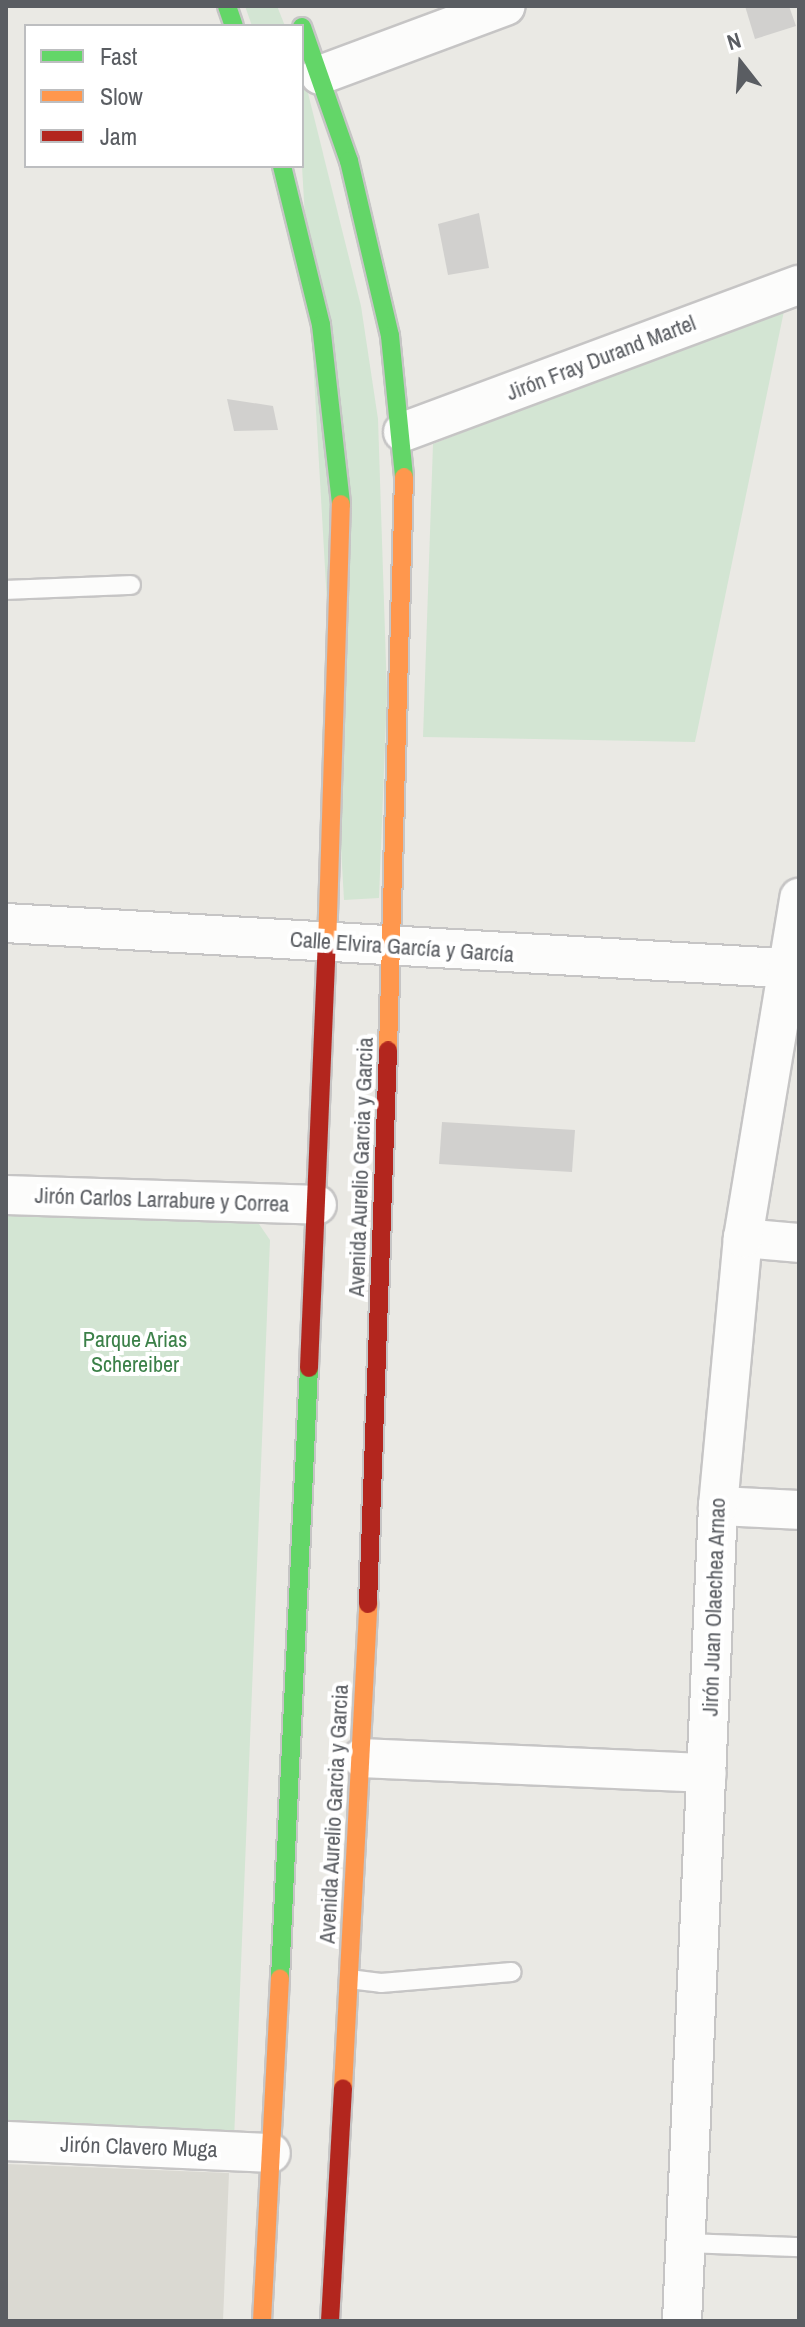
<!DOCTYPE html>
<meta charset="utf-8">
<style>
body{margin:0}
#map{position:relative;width:805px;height:2327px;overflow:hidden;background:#eae9e4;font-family:"Archivo Narrow",sans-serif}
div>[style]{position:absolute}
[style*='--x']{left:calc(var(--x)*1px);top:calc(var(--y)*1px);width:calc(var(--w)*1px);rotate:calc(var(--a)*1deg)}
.education>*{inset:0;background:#dad9d2}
.green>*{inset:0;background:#d3e5d3}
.building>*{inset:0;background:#d1d0ce}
.roads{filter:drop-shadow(2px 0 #c6c5c5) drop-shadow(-2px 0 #c6c5c5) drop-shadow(0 2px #c6c5c5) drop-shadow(0 -2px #c6c5c5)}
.lane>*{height:18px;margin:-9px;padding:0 9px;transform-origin:9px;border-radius:9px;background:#fcfcfb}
.street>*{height:38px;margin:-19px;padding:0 19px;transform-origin:19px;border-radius:19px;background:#fcfcfb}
.fast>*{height:18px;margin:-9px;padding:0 9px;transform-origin:9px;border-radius:9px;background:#63d668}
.slow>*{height:18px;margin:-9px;padding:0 9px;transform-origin:9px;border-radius:9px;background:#ff974d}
.jam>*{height:18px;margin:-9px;padding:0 9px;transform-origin:9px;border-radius:9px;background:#b3261e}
span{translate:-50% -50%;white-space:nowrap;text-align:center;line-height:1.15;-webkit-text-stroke:8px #fff;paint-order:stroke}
.street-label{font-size:22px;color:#5a5d62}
.park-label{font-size:22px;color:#3b8048}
.frame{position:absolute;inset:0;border:8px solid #5a5d62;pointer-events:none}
.legend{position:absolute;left:24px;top:24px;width:280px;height:144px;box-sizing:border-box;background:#fff;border:2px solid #bdbec0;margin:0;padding:10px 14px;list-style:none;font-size:24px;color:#5a5d62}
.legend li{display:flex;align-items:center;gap:16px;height:40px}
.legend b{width:40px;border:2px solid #bdbec0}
.north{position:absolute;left:701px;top:24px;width:80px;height:80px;-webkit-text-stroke:6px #fff;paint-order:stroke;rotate:343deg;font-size:22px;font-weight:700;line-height:32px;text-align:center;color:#5a5d62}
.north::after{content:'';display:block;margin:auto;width:28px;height:36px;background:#5a5d62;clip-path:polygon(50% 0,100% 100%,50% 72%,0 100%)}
</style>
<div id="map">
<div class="education">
<div style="clip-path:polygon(6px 2164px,229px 2173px,223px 2321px,6px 2321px)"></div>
</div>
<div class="green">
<div style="clip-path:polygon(245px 6px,277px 6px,285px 26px,252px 26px)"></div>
<div style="clip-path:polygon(302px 69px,361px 306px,378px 419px,387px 694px,379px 898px,344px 900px,302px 166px)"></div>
<div style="clip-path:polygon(785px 306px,695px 742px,423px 737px,433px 444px)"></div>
<div style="clip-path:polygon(6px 1211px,259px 1224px,270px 1240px,234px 2140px,6px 2132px)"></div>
</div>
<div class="building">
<div style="clip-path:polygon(745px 6px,789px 6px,796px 26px,755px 39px)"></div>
<div style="clip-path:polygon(479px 213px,489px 268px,448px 275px,438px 224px)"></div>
<div style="clip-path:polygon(227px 399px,273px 406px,278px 430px,234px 431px)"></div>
<div style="clip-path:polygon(442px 1122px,575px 1130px,572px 1172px,439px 1164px)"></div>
</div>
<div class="roads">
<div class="lane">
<div style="--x:6;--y:590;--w:125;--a:-2.3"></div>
<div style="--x:349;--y:1979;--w:32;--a:7"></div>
<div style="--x:381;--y:1983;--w:131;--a:-4.8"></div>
<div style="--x:688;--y:2243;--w:111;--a:2.1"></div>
</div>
<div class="street">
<div style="--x:320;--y:75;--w:198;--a:-20.4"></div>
<div style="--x:403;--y:432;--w:422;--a:-20.4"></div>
<div style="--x:6;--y:923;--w:794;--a:3.32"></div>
<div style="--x:6;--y:1195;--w:311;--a:1.8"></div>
<div style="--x:743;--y:1238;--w:56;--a:5.1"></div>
<div style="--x:718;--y:1506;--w:81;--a:2.8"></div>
<div style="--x:362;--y:1758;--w:345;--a:2.5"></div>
<div style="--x:6;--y:2141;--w:265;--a:2.6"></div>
<div style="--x:682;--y:2321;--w:816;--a:-87.47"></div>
<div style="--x:718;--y:1506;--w:269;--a:-84.7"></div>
<div style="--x:743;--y:1238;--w:345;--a:-80.6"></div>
</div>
<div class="fast">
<div style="--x:227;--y:6;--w:21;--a:71"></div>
<div style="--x:302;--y:27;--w:142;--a:70.7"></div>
<div style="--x:349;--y:161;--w:180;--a:76.8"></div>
<div style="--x:390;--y:336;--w:142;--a:84.3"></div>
<div style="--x:282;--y:166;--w:164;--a:76.2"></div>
<div style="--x:321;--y:325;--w:180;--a:83.6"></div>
<div style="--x:280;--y:1978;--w:611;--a:-87.28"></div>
</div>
<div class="slow">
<div style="--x:327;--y:946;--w:442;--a:-88.2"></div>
<div style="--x:388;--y:1050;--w:573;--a:-88.4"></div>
<div style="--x:343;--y:2088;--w:485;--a:-87"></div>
<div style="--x:262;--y:2321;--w:343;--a:-87"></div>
</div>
<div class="jam">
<div style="--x:309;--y:1368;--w:422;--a:-87.6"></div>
<div style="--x:368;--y:1604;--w:554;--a:-87.93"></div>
<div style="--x:330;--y:2321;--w:233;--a:-86.8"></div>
</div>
</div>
<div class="street-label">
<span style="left:601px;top:358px;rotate:-21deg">Jirón Fray Durand Martel</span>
<span style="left:402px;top:947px;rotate:4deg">Calle Elvira García y García</span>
<span style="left:361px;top:1167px;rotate:-88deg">Avenida Aurelio Garcia y Garcia</span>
<span style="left:162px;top:1200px;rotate:2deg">Jirón Carlos Larrabure y Correa</span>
<span style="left:714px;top:1607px;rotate:-88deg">Jirón Juan Olaechea Arnao</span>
<span style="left:334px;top:1814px;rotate:-87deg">Avenida Aurelio Garcia y Garcia</span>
<span style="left:139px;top:2147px;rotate:2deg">Jirón Clavero Muga</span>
</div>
<div class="park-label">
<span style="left:135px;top:1352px">Parque Arias<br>Schereiber</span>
</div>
<div class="frame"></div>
<ul class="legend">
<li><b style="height:10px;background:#63d668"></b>Fast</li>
<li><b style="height:10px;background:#ff974d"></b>Slow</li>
<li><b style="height:10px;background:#b3261e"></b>Jam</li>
</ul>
<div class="north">N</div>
</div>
